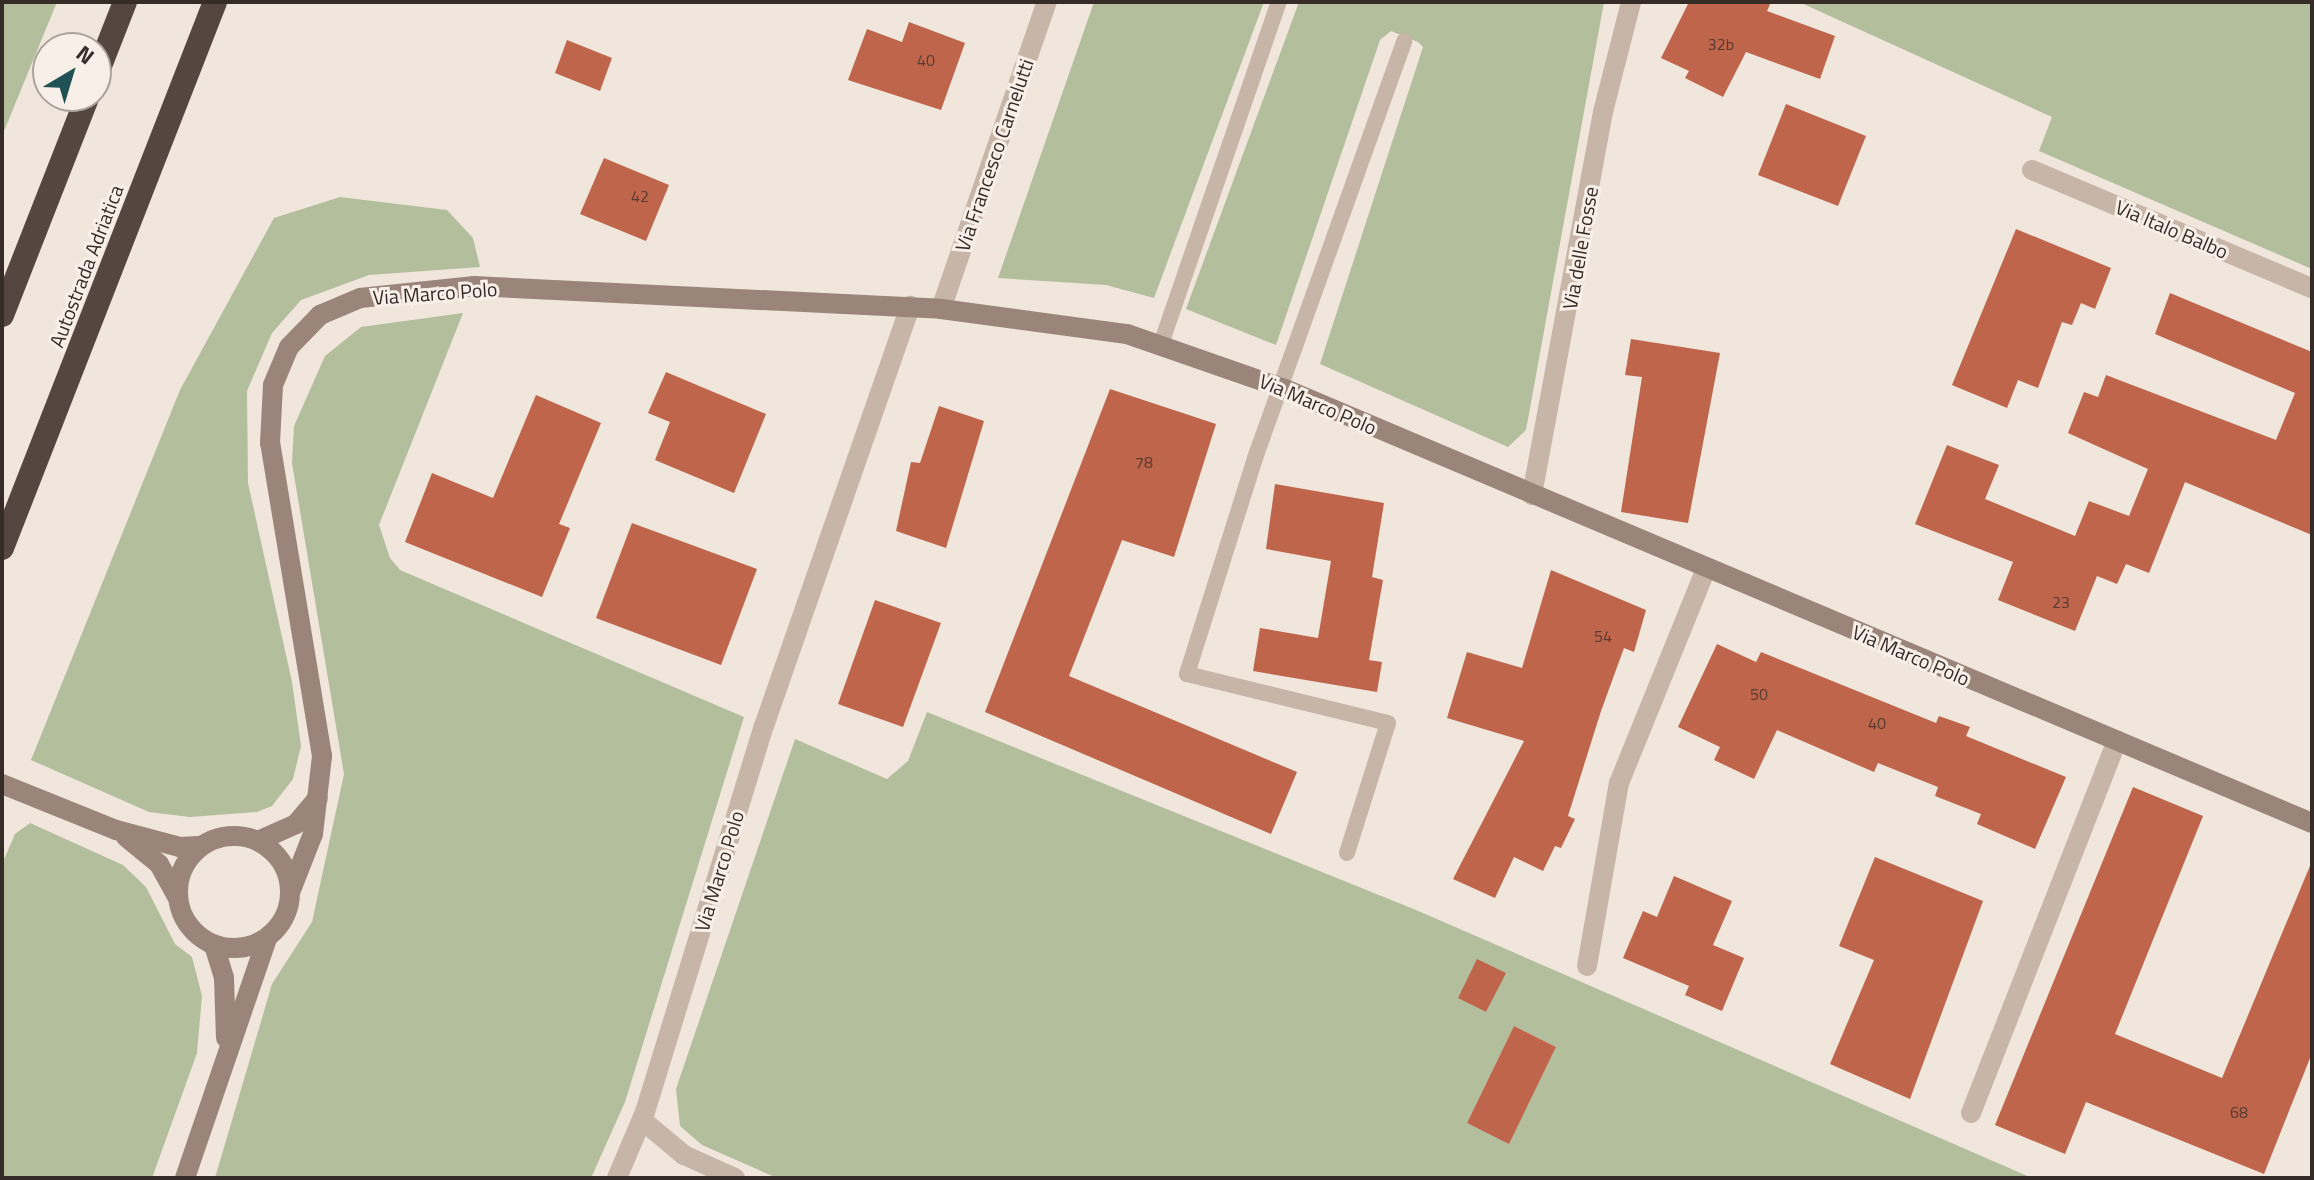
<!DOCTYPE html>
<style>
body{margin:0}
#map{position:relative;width:2314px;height:1180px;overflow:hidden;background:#f0e6dc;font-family:"Titillium Web",sans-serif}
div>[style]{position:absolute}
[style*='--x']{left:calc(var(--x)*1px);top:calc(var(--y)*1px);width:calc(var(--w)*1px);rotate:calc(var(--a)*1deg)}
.green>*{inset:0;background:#b3be9c}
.building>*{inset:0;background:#be654b}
.lane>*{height:16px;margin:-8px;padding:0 8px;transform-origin:8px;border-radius:8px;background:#c7b6a8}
.street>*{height:20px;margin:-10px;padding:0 10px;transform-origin:10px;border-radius:10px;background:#c7b6a8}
.secondary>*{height:20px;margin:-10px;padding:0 10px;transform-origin:10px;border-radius:10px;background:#9b857a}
.secondary>.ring{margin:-10px;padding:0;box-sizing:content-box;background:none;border:20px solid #9b857a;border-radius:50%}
.highway>*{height:24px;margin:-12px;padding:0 12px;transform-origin:12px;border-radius:12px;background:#554640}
span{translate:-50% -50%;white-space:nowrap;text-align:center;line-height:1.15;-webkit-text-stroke:6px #f8f0e8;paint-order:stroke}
.number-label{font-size:16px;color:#573a31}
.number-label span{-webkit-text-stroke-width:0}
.street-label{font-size:20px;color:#352c28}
.frame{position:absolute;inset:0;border:4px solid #352c28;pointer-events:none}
.north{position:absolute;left:32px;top:32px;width:80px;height:80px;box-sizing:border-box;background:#f8f0e8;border:2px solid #aaa29b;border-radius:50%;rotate:38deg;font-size:22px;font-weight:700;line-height:32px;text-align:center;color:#352c28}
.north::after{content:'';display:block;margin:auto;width:28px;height:36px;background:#205154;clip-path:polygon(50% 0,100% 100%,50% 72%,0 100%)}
</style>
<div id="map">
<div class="green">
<div style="clip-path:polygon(2px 2px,57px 2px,2px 136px)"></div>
<div style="clip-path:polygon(1094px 2px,1264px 2px,1154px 298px,1106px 285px,998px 278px)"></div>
<div style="clip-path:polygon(1299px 2px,1604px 2px,1526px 430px,1508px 447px,1320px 364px,1423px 47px,1418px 42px,1391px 31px,1380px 40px,1276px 345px,1186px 309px)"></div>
<div style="clip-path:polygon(1799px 2px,2312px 2px,2312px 269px,2039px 151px,2052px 117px)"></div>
<div style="clip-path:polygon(340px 197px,447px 210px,473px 238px,480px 267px,369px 275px,301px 300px,272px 333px,247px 391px,248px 483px,292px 682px,301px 746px,293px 779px,272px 806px,257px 812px,190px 817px,149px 812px,31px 760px,180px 390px,274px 218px)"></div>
<div style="clip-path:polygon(463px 313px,379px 525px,390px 558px,400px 570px,744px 717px,625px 1102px,591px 1178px,215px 1178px,272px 984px,312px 922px,344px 774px,292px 463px,294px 426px,325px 356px,361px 327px)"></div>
<div style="clip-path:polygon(evenodd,927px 712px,1416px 910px,2032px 1178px,777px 1178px,702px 1145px,680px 1126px,676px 1089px,795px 739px,887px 779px,908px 761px,927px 712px,1505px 973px,1486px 1012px,1459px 998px,1505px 973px,927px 712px,1514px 1026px,1556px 1047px,1509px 1143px,1467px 1123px,1514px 1026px)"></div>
<div style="clip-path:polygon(30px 823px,123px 865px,146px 887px,175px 944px,192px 957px,202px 996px,197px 1053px,152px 1178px,2px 1178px,2px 864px,15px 834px)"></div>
</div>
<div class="building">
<div style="clip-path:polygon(1689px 2px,1771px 2px,1767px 11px,1835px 36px,1820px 79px,1746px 52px,1723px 97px,1685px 78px,1689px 71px,1661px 58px)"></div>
<div style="clip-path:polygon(909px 22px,965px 43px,941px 110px,848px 80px,867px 29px,902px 42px)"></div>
<div style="clip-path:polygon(567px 40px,612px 58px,600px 91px,555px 73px)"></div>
<div style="clip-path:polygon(1786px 104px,1866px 136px,1838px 206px,1758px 175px)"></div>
<div style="clip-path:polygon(604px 158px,669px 185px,646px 241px,580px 214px)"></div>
<div style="clip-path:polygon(2016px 229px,2111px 268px,2095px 309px,2081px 303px,2072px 325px,2062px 322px,2038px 388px,2018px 380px,2007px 408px,1952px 385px)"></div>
<div style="clip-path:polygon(2170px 293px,2312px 352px,2312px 535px,2185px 482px,2149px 573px,2126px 564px,2117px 584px,2097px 576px,2075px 631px,1998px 600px,2013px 562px,1915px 524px,1947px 445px,1999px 465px,1985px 499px,2075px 536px,2089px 501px,2129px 516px,2148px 469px,2068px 433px,2084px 392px,2098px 397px,2106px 375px,2276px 440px,2295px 393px,2155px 334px)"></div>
<div style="clip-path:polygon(1631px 339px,1720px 353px,1688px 523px,1621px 512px,1642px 377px,1625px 375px)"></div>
<div style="clip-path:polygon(666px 372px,766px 414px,734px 493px,655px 460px,670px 422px,648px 413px)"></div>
<div style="clip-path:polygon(1110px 389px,1216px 424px,1174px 557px,1122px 540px,1069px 676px,1297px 772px,1271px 834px,985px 712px)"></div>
<div style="clip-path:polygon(536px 395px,601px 423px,559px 524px,570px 528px,542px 597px,405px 542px,432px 473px,493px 498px)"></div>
<div style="clip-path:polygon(939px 406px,984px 421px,946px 548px,896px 531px,911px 462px,920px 463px)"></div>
<div style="clip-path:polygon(1275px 484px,1384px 503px,1372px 577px,1383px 580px,1369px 660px,1382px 662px,1377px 692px,1253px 671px,1260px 628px,1318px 638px,1331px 561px,1266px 549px)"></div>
<div style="clip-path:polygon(632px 523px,757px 569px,721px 665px,596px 618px)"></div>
<div style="clip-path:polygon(1551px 570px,1646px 610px,1634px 652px,1624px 648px,1601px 711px,1568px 816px,1575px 819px,1561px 848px,1555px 846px,1543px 871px,1514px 857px,1495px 898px,1453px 879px,1524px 741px,1447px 718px,1467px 652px,1522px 668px)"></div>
<div style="clip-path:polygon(875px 600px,941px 623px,903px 727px,838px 704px)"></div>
<div style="clip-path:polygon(1717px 644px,1756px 662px,1761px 652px,1936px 723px,1939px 716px,1970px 727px,1966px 736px,2066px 777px,2035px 849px,1977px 824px,1981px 814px,1935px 796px,1938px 787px,1878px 763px,1874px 772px,1777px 730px,1754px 779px,1714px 760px,1720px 747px,1678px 727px)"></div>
<div style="clip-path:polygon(2133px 787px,2203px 816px,2115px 1034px,2222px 1078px,2312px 861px,2312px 1053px,2264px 1174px,2086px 1102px,2065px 1154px,1995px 1125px)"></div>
<div style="clip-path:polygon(1875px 857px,1983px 901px,1910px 1099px,1830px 1064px,1874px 960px,1839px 946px)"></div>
<div style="clip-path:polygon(1674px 876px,1732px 901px,1713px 945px,1744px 958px,1722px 1011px,1685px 995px,1689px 986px,1623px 958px,1643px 911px,1657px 917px)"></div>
<div style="clip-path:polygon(1477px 959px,1506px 973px,1486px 1012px,1458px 998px)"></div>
<div style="clip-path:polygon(1514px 1026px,1556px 1047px,1509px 1144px,1467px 1123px)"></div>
</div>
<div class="lane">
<div style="--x:1161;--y:344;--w:362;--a:-71"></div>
<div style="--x:1347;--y:853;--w:136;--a:-72.5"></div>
<div style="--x:1388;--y:723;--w:207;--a:-166.3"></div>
<div style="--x:1187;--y:674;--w:226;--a:-72.5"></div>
<div style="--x:1255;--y:458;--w:443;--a:-70.3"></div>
</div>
<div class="street">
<div style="--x:2032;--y:170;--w:304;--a:22.9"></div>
<div style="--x:941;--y:309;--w:325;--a:-71"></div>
<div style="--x:1532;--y:495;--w:390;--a:-79.5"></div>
<div style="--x:1603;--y:112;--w:114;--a:-75.7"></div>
<div style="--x:1587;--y:966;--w:186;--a:-80.1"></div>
<div style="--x:1619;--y:783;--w:231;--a:-67.9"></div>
<div style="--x:1971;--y:1113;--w:400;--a:-68.6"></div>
<div style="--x:642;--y:1120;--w:55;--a:39.8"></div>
<div style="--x:684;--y:1155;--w:56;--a:24.3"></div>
<div style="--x:617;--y:1178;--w:72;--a:-67"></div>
<div style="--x:645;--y:1112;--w:404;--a:-72.9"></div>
<div style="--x:764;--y:726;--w:445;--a:-70.8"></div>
</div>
<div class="secondary">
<div style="--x:2;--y:784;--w:123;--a:22"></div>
<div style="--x:116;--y:830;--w:66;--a:14.9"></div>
<div style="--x:180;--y:847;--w:22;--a:-3"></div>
<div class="ring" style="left:178px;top:836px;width:92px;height:92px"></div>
<div style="--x:126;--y:837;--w:43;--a:39.3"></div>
<div style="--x:159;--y:864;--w:39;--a:61"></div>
<div style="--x:258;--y:841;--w:42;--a:-24.1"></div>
<div style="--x:296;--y:824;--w:34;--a:-50"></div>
<div style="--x:291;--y:890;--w:60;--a:-68.6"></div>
<div style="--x:313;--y:834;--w:79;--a:-83.4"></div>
<div style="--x:322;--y:756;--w:317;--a:-99.4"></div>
<div style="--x:270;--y:443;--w:58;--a:-87"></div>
<div style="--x:273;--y:385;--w:41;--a:-67.2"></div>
<div style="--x:289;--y:347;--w:45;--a:-45.9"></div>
<div style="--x:320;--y:315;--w:43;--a:-23"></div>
<div style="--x:360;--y:298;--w:115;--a:-6"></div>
<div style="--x:474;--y:286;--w:468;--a:2.8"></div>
<div style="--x:941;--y:309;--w:188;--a:7.7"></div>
<div style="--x:1127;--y:334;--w:167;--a:19.2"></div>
<div style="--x:1285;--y:389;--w:1115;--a:22.91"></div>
<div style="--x:214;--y:945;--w:34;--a:73"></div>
<div style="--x:224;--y:978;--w:60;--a:88.1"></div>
<div style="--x:185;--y:1178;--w:253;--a:-71.1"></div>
</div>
<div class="highway">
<div style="--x:96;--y:76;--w:79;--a:-68.6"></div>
<div style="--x:2;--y:315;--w:235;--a:-68.6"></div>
<div style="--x:2;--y:548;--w:586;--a:-68.69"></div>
</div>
<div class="number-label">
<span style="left:1721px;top:44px">32b</span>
<span style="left:926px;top:60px">40</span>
<span style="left:640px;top:196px">42</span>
<span style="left:1144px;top:462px">78</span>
<span style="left:2061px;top:602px">23</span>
<span style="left:1603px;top:636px">54</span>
<span style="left:1759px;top:694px">50</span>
<span style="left:1877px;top:723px">40</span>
<span style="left:2239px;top:1112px">68</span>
</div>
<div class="street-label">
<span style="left:994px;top:155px;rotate:-71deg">Via Francesco Carnelutti</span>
<span style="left:2172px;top:229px;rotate:23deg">Via Italo Balbo</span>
<span style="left:1580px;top:248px;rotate:-80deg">Via delle Fosse</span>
<span style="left:86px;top:266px;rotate:-69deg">Autostrada Adriatica</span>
<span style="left:435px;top:293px;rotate:-4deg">Via Marco Polo</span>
<span style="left:1318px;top:404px;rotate:23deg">Via Marco Polo</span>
<span style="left:1911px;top:655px;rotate:23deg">Via Marco Polo</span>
<span style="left:719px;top:871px;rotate:-73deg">Via Marco Polo</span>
</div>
<div class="frame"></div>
<div class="north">N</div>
</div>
